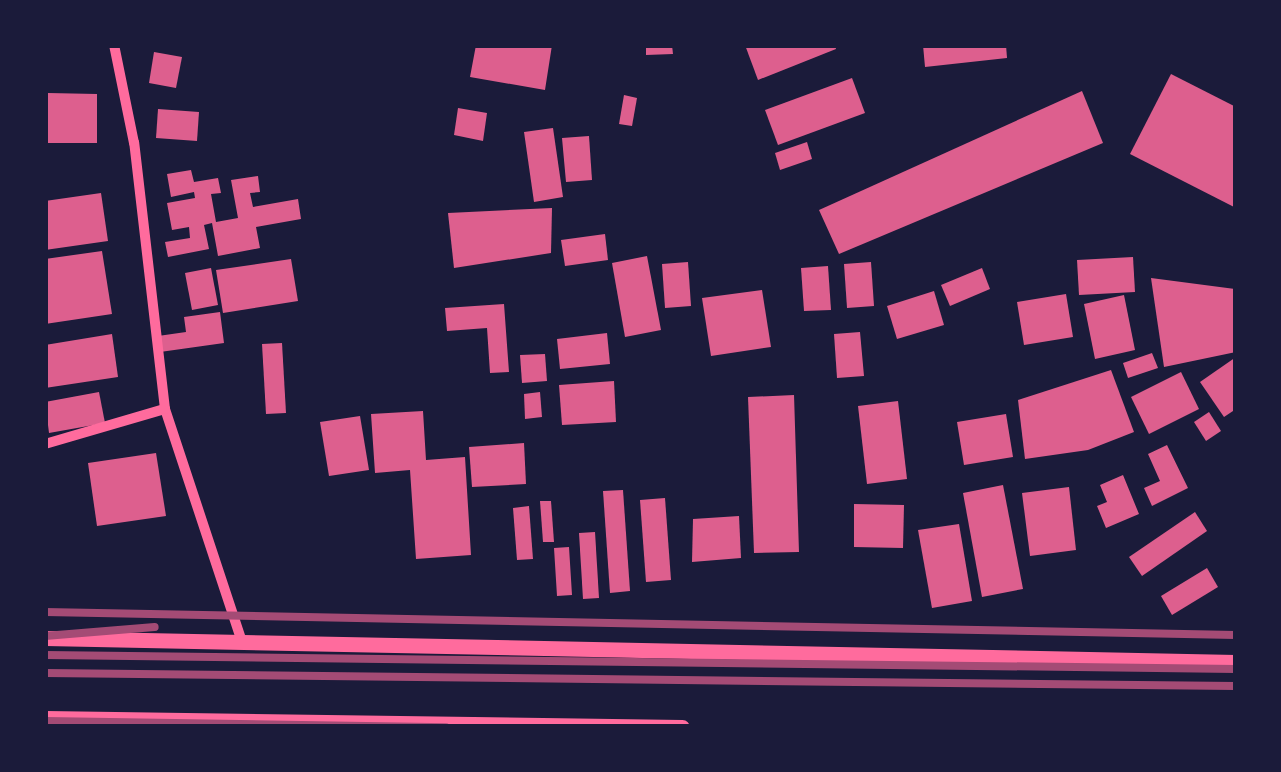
<!DOCTYPE html>
<style>
body{margin:0}
#map{position:relative;width:1281px;height:772px;overflow:hidden;background:#1b1b3a;font-family:Poppins,sans-serif}
div>[style]{position:absolute}
[style*='--x']{left:calc(var(--x)*1px);top:calc(var(--y)*1px);width:calc(var(--w)*1px);rotate:calc(var(--a)*1deg)}
.building>*{inset:0;background:#dd5f8e}
.minor>*{height:10px;margin:-5px;padding:0 5px;transform-origin:5px;border-radius:5px;background:#ff6b9d}
.secondary>*{height:15px;margin:-7.5px;padding:0 7.5px;transform-origin:7.5px;border-radius:7.5px;background:#ff6b9d}
.rail>*{height:8px;margin:-4px;padding:0 4px;transform-origin:4px;border-radius:4px;background:#a44b75}
span{translate:-50% -50%;white-space:nowrap;text-align:center;line-height:1.15;-webkit-text-stroke:9px #1b1b3a;paint-order:stroke}
.frame{position:absolute;inset:0;border:48px solid #1b1b3a;pointer-events:none}
</style>
<div id="map">
<div class="building">
<div style="clip-path:polygon(476px 45px,552px 45px,545px 90px,470px 77px)"></div>
<div style="clip-path:polygon(646px 45px,672px 45px,673px 54px,646px 55px)"></div>
<div style="clip-path:polygon(745px 45px,835px 45px,836px 49px,758px 80px)"></div>
<div style="clip-path:polygon(923px 45px,1006px 45px,1007px 58px,925px 67px)"></div>
<div style="clip-path:polygon(154px 52px,182px 57px,176px 88px,149px 83px)"></div>
<div style="clip-path:polygon(1171px 74px,1236px 107px,1236px 208px,1130px 154px)"></div>
<div style="clip-path:polygon(852px 78px,865px 113px,778px 145px,765px 110px)"></div>
<div style="clip-path:polygon(1082px 91px,1103px 143px,839px 254px,819px 210px)"></div>
<div style="clip-path:polygon(48px 93px,97px 94px,97px 143px,48px 143px)"></div>
<div style="clip-path:polygon(624px 95px,637px 98px,632px 126px,619px 124px)"></div>
<div style="clip-path:polygon(458px 108px,487px 113px,483px 141px,454px 135px)"></div>
<div style="clip-path:polygon(158px 109px,199px 112px,197px 141px,156px 138px)"></div>
<div style="clip-path:polygon(553px 128px,563px 197px,534px 202px,524px 132px)"></div>
<div style="clip-path:polygon(589px 136px,592px 180px,566px 182px,562px 138px)"></div>
<div style="clip-path:polygon(807px 142px,812px 159px,780px 170px,775px 153px)"></div>
<div style="clip-path:polygon(191px 170px,194px 182px,218px 178px,221px 193px,211px 194px,216px 222px,238px 218px,231px 180px,258px 176px,260px 192px,250px 193px,253px 207px,298px 199px,301px 219px,256px 227px,260px 248px,218px 256px,212px 223px,204px 225px,209px 249px,168px 257px,165px 242px,190px 238px,189px 227px,172px 230px,167px 203px,195px 198px,194px 192px,171px 197px,167px 174px)"></div>
<div style="clip-path:polygon(101px 193px,108px 241px,45px 250px,45px 201px)"></div>
<div style="clip-path:polygon(552px 208px,551px 253px,454px 268px,448px 213px)"></div>
<div style="clip-path:polygon(605px 234px,608px 260px,565px 266px,561px 240px)"></div>
<div style="clip-path:polygon(102px 251px,112px 314px,45px 324px,45px 259px)"></div>
<div style="clip-path:polygon(647px 256px,661px 330px,625px 337px,612px 263px)"></div>
<div style="clip-path:polygon(1133px 257px,1135px 292px,1079px 295px,1077px 260px)"></div>
<div style="clip-path:polygon(291px 259px,298px 301px,223px 313px,216px 270px)"></div>
<div style="clip-path:polygon(688px 262px,691px 306px,665px 308px,662px 264px)"></div>
<div style="clip-path:polygon(871px 262px,874px 306px,847px 308px,844px 264px)"></div>
<div style="clip-path:polygon(828px 266px,831px 310px,804px 311px,801px 268px)"></div>
<div style="clip-path:polygon(211px 268px,218px 305px,192px 310px,185px 273px)"></div>
<div style="clip-path:polygon(982px 268px,990px 289px,950px 306px,941px 285px)"></div>
<div style="clip-path:polygon(1151px 278px,1235px 289px,1236px 352px,1164px 367px)"></div>
<div style="clip-path:polygon(762px 290px,771px 347px,711px 356px,702px 298px)"></div>
<div style="clip-path:polygon(934px 291px,944px 325px,897px 339px,887px 306px)"></div>
<div style="clip-path:polygon(1066px 294px,1073px 337px,1024px 345px,1017px 302px)"></div>
<div style="clip-path:polygon(1124px 295px,1135px 350px,1095px 359px,1084px 304px)"></div>
<div style="clip-path:polygon(504px 304px,509px 372px,490px 373px,487px 328px,447px 331px,445px 308px)"></div>
<div style="clip-path:polygon(220px 312px,224px 343px,160px 352px,158px 336px,186px 332px,184px 317px)"></div>
<div style="clip-path:polygon(860px 332px,864px 376px,837px 378px,834px 334px)"></div>
<div style="clip-path:polygon(607px 333px,610px 364px,560px 369px,557px 339px)"></div>
<div style="clip-path:polygon(112px 334px,118px 377px,45px 388px,45px 345px)"></div>
<div style="clip-path:polygon(282px 343px,286px 413px,266px 414px,262px 344px)"></div>
<div style="clip-path:polygon(1152px 353px,1158px 368px,1128px 378px,1123px 363px)"></div>
<div style="clip-path:polygon(545px 354px,547px 381px,522px 383px,520px 355px)"></div>
<div style="clip-path:polygon(1236px 357px,1236px 409px,1224px 417px,1200px 382px)"></div>
<div style="clip-path:polygon(1111px 370px,1134px 432px,1088px 450px,1025px 459px,1018px 400px)"></div>
<div style="clip-path:polygon(1181px 372px,1199px 409px,1149px 434px,1131px 397px)"></div>
<div style="clip-path:polygon(614px 381px,616px 422px,562px 425px,559px 385px)"></div>
<div style="clip-path:polygon(99px 392px,105px 423px,49px 433px,45px 402px)"></div>
<div style="clip-path:polygon(540px 392px,542px 417px,525px 419px,524px 394px)"></div>
<div style="clip-path:polygon(794px 395px,799px 552px,754px 553px,748px 397px)"></div>
<div style="clip-path:polygon(898px 401px,907px 479px,867px 484px,858px 406px)"></div>
<div style="clip-path:polygon(423px 411px,426px 460px,465px 457px,471px 555px,416px 559px,410px 470px,375px 473px,371px 414px)"></div>
<div style="clip-path:polygon(1209px 412px,1221px 431px,1206px 441px,1194px 422px)"></div>
<div style="clip-path:polygon(1006px 414px,1013px 457px,964px 465px,957px 422px)"></div>
<div style="clip-path:polygon(360px 416px,369px 470px,329px 476px,320px 422px)"></div>
<div style="clip-path:polygon(524px 443px,526px 484px,472px 487px,469px 447px)"></div>
<div style="clip-path:polygon(1167px 445px,1188px 488px,1152px 506px,1144px 488px,1160px 481px,1148px 454px)"></div>
<div style="clip-path:polygon(156px 453px,166px 516px,97px 526px,88px 463px)"></div>
<div style="clip-path:polygon(1123px 475px,1139px 514px,1106px 528px,1097px 506px,1107px 502px,1100px 485px)"></div>
<div style="clip-path:polygon(1003px 485px,1023px 589px,982px 597px,963px 493px)"></div>
<div style="clip-path:polygon(1069px 487px,1076px 550px,1030px 556px,1022px 493px)"></div>
<div style="clip-path:polygon(623px 490px,630px 591px,610px 593px,603px 491px)"></div>
<div style="clip-path:polygon(665px 498px,671px 580px,646px 582px,640px 500px)"></div>
<div style="clip-path:polygon(540px 501px,551px 501px,554px 542px,543px 542px)"></div>
<div style="clip-path:polygon(854px 504px,904px 505px,903px 548px,854px 547px)"></div>
<div style="clip-path:polygon(529px 506px,533px 559px,517px 560px,513px 508px)"></div>
<div style="clip-path:polygon(1195px 512px,1207px 531px,1142px 576px,1129px 557px)"></div>
<div style="clip-path:polygon(739px 516px,741px 558px,692px 562px,693px 519px)"></div>
<div style="clip-path:polygon(959px 524px,972px 601px,932px 608px,918px 530px)"></div>
<div style="clip-path:polygon(595px 532px,599px 598px,583px 599px,579px 533px)"></div>
<div style="clip-path:polygon(569px 547px,572px 595px,557px 596px,554px 548px)"></div>
<div style="clip-path:polygon(1207px 568px,1218px 587px,1172px 615px,1161px 596px)"></div>
</div>
<div class="minor">
<div style="--x:165;--y:409;--w:245;--a:71.7"></div>
<div style="--x:45;--y:444;--w:125;--a:-16.3"></div>
<div style="--x:165;--y:409;--w:268;--a:-96.6"></div>
<div style="--x:134;--y:143;--w:100;--a:-101.5"></div>
</div>
<div class="secondary">
<div style="--x:45;--y:638;--w:1191;--a:1.15"></div>
<div style="--x:45;--y:718;--w:637;--a:0.81"></div>
</div>
<div class="rail">
<div style="--x:45;--y:612;--w:1191;--a:1.11"></div>
<div style="--x:45;--y:636;--w:110;--a:-4.7"></div>
<div style="--x:45;--y:655;--w:1191;--a:0.67"></div>
<div style="--x:45;--y:673;--w:1191;--a:0.63"></div>
<div style="--x:45;--y:721;--w:401;--a:0.9"></div>
</div>
<div class="frame"></div>
</div>
